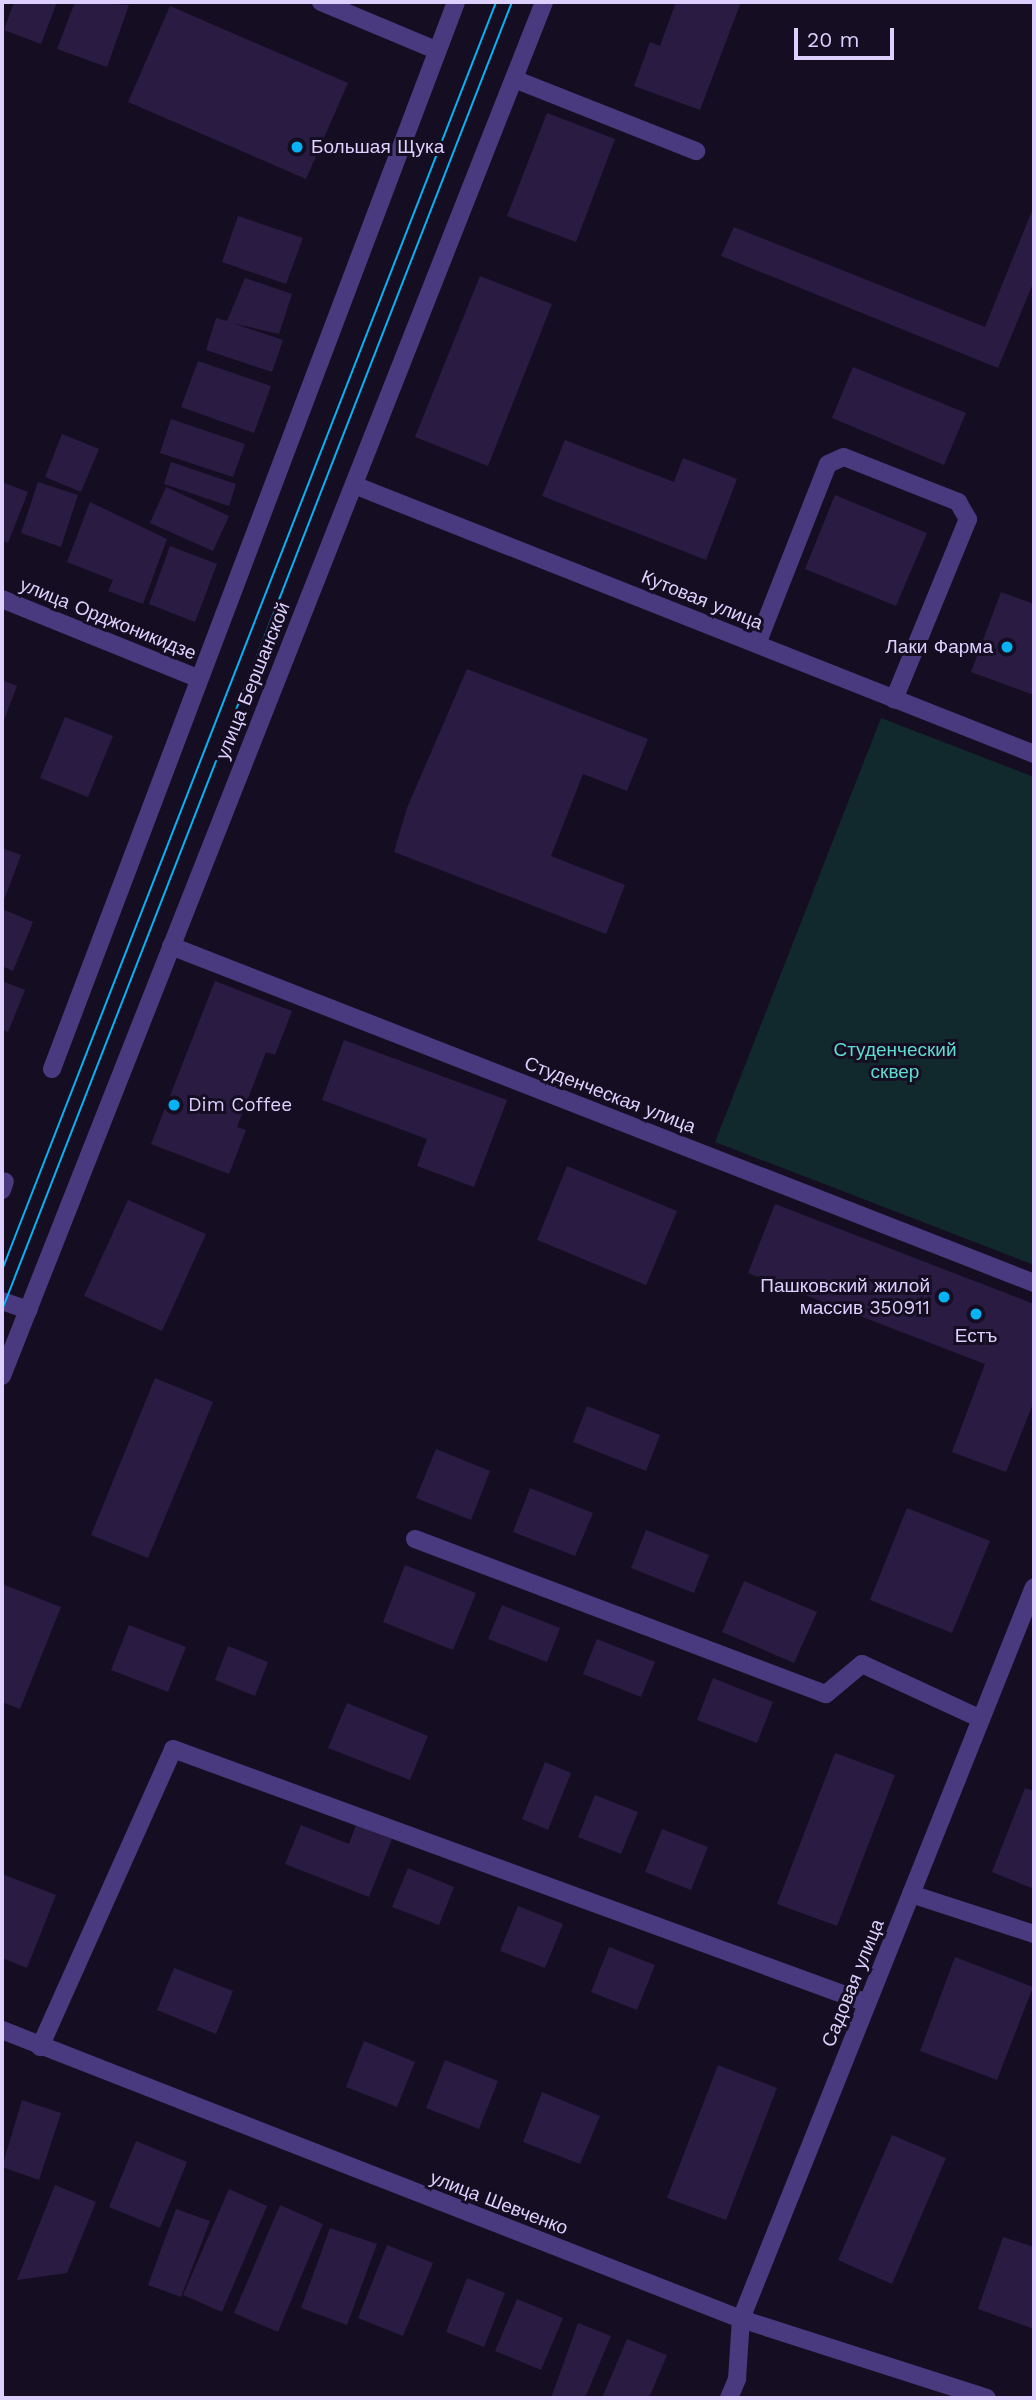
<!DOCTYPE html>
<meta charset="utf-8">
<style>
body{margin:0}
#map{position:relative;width:1036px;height:2400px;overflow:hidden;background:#150e22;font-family:"Work Sans",sans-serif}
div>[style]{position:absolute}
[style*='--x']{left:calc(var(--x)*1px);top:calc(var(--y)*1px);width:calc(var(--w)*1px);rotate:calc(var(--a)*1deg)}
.green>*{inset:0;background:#11282c}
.building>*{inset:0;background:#2a1b42}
.lane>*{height:18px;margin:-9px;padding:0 9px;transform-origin:9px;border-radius:9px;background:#493a80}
.street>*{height:18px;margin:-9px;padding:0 9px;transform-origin:9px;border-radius:9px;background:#493a80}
.tram>*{height:2px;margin:-1px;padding:0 1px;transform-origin:1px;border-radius:1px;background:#05b3f5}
.dots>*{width:19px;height:19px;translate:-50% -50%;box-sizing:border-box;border:4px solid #150e22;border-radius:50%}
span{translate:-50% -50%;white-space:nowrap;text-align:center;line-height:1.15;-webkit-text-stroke:6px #150e22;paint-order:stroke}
.poi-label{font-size:19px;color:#ddd0fe}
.left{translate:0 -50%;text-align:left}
.right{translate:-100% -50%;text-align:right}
.street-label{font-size:19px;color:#ddd0fe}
.park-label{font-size:19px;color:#5edcd3}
.frame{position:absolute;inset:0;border:4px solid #ddd0fe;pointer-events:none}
.scale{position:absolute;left:794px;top:28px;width:100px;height:32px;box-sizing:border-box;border:4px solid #ddd0fe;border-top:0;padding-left:9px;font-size:21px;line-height:24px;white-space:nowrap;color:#ddd0fe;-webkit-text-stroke:5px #150e22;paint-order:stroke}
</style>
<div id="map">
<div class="green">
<div style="clip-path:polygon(881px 718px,1034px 777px,1034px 1265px,715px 1142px)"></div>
</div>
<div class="building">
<div style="clip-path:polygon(14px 2px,57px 2px,41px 44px,4px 30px)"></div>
<div style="clip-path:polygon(75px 2px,129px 5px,107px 67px,57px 49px)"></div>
<div style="clip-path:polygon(676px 2px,741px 2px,700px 110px,634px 86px,650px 42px,660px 46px)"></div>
<div style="clip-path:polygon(170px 6px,348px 83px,306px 179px,128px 102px)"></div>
<div style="clip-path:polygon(547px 113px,615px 139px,576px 242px,507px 216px)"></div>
<div style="clip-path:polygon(1034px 206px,1034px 281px,998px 368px,721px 256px,734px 227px,985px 327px)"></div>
<div style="clip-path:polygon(238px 216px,303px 238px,286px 284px,222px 262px)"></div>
<div style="clip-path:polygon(480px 276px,552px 304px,488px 466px,415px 437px)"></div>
<div style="clip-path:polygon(245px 278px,292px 294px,279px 334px,232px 323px,283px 340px,272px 372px,206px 350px,216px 318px,227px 321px)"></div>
<div style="clip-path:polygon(198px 361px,271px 386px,254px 433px,181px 407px)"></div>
<div style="clip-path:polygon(853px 367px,966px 413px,944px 465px,832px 418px)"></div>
<div style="clip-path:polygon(171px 419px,245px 444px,233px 477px,160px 453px)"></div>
<div style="clip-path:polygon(62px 434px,99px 449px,81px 492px,45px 477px)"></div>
<div style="clip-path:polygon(565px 440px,674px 482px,683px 458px,737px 479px,706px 560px,542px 496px)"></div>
<div style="clip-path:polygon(171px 462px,236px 484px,229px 506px,164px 484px)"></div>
<div style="clip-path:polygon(2px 482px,28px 492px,8px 543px,2px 540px)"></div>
<div style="clip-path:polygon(38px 482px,78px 495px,61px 547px,21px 533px)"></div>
<div style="clip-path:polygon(166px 487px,229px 516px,213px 551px,150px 523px)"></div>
<div style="clip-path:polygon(835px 495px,927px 533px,896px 606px,805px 569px)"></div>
<div style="clip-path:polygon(90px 502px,167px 539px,143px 604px,108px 591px,113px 580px,67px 562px)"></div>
<div style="clip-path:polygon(170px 546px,217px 564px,195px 622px,149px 604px)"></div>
<div style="clip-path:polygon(1001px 592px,1034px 604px,1034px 695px,971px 672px)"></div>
<div style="clip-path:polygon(467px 669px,648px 739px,627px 791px,583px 774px,551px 856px,625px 885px,606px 934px,394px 852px,407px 808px)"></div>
<div style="clip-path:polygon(2px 680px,17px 686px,2px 725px)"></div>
<div style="clip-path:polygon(65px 717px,113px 736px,88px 797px,40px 778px)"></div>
<div style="clip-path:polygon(2px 848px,21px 855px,4px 900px,2px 899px)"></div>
<div style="clip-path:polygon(2px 909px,33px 922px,13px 971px,2px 966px)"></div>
<div style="clip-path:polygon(2px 981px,25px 990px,8px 1032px,2px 1029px)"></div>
<div style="clip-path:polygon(215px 981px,292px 1011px,275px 1055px,266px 1052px,237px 1127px,246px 1130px,229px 1174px,151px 1144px)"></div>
<div style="clip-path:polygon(344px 1040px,507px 1100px,474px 1187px,417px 1166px,427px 1139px,322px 1100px)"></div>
<div style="clip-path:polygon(567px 1166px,677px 1211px,646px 1285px,537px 1240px)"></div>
<div style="clip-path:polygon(128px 1200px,206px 1234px,162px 1331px,84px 1296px)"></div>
<div style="clip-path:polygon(775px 1204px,1034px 1304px,1034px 1401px,1006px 1472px,952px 1452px,985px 1364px,748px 1273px)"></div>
<div style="clip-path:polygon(155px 1378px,213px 1402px,148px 1558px,91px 1535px)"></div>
<div style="clip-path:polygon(587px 1406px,660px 1435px,646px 1471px,573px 1442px)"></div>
<div style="clip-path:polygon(436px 1449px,490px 1471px,471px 1520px,416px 1498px)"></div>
<div style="clip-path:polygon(530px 1488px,593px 1513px,575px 1556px,513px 1532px)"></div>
<div style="clip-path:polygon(907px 1508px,990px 1541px,952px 1633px,870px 1600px)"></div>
<div style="clip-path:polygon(646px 1530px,709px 1555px,694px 1593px,631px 1568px)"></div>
<div style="clip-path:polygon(405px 1565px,476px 1593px,453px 1650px,383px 1622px)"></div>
<div style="clip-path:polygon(744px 1581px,817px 1612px,794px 1663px,722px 1632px)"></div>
<div style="clip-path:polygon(2px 1584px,61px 1607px,20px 1709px,2px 1702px)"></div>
<div style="clip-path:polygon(502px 1605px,560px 1628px,547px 1662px,488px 1639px)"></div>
<div style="clip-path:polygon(129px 1625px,186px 1647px,168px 1692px,111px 1670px)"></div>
<div style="clip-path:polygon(597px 1639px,655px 1662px,641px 1697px,583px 1674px)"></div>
<div style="clip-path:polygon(228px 1646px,268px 1662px,255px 1696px,215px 1680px)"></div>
<div style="clip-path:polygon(713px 1678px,773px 1702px,757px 1743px,697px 1720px)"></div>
<div style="clip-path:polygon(347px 1703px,428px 1736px,410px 1780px,328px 1748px)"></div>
<div style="clip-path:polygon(835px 1753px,895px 1775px,837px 1926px,777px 1904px)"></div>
<div style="clip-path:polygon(545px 1762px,571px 1773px,548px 1830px,522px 1819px)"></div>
<div style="clip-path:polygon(1025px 1788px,1034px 1791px,1034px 1889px,992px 1872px)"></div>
<div style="clip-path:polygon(595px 1795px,638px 1812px,621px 1854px,578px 1837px)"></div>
<div style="clip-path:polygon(301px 1825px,349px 1844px,356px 1825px,392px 1839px,369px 1897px,285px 1864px)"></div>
<div style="clip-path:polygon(662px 1829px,708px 1847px,691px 1890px,645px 1872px)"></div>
<div style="clip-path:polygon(408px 1868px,454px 1887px,439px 1925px,392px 1907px)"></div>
<div style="clip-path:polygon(2px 1874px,56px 1895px,27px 1968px,2px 1958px)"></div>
<div style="clip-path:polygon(518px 1906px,563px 1924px,545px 1968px,500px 1951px)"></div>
<div style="clip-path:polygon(609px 1947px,655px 1965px,637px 2010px,591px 1992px)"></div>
<div style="clip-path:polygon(955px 1957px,1033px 1987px,997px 2080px,920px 2051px)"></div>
<div style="clip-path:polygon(174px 1968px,233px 1991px,216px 2034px,157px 2010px)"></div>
<div style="clip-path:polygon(364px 2041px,415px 2062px,397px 2107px,346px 2087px)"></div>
<div style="clip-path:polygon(445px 2060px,498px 2081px,479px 2129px,426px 2108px)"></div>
<div style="clip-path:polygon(718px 2065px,777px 2088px,726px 2220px,667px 2198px)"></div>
<div style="clip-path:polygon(542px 2092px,600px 2116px,580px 2164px,523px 2142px)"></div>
<div style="clip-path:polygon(22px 2100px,61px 2113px,39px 2180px,2px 2167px)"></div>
<div style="clip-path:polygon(892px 2135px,946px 2158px,892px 2284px,838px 2260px)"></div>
<div style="clip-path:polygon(136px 2141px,187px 2162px,160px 2228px,109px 2207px)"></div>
<div style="clip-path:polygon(55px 2185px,96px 2202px,67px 2273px,17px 2280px)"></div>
<div style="clip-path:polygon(229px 2189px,267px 2206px,222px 2312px,183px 2295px)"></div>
<div style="clip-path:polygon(280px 2205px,323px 2224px,278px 2332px,234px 2313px)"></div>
<div style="clip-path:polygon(176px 2209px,210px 2221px,181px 2297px,148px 2285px)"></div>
<div style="clip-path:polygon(330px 2228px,377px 2244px,347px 2325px,301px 2308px)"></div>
<div style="clip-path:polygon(1003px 2237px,1034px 2247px,1034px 2329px,978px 2309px)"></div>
<div style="clip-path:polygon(387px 2245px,433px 2263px,403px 2336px,358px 2318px)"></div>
<div style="clip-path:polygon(467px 2278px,505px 2293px,484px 2347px,446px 2332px)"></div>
<div style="clip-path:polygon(517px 2299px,563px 2318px,541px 2370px,495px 2351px)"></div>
<div style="clip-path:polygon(578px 2323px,611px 2336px,585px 2398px,551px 2398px)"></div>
<div style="clip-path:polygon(627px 2339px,667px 2355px,649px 2398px,602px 2398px)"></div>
</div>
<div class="lane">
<div style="--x:514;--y:79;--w:196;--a:21.6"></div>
<div style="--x:757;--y:644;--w:193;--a:-68.5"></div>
<div style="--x:828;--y:464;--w:17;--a:-24"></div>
<div style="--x:844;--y:457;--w:123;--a:21.5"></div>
<div style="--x:958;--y:502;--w:20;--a:60"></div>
<div style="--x:968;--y:519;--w:195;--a:112.3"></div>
<div style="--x:52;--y:1069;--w:1141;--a:-69.26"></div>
<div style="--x:2;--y:1190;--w:9;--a:-72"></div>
<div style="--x:2;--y:1301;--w:28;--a:19"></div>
<div style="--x:415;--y:1539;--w:439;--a:20.7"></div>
<div style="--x:826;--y:1694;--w:47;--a:-39.8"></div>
<div style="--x:862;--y:1664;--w:131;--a:24.8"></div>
<div style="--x:911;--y:1894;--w:129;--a:18"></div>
<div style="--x:40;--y:2047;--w:326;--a:-65.9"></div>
<div style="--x:173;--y:1749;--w:739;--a:20.1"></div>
</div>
<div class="street">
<div style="--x:321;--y:2;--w:125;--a:22.7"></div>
<div style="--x:354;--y:485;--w:731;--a:21.58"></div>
<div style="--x:2;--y:599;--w:211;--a:22"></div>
<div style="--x:171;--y:946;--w:926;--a:21.33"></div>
<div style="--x:2;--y:1376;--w:1477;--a:-68.47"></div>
<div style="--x:2;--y:2030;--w:793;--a:21.36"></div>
<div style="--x:741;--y:2319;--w:258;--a:17.8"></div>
<div style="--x:729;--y:2398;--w:21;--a:-67"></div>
<div style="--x:737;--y:2379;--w:60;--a:-86.2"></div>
<div style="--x:741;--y:2319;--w:788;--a:-68.19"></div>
</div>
<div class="tram">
<div style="--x:2;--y:1270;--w:1361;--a:-68.71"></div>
<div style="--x:2;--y:1310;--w:1404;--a:-68.7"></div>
</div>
<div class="dots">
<div style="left:297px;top:147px;background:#05b3f5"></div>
<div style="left:1007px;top:647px;background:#05b3f5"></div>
<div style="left:174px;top:1105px;background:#05b3f5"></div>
<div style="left:944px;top:1297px;background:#05b3f5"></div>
<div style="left:976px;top:1314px;background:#05b3f5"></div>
</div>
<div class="poi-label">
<span class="left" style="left:311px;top:147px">Большая Щука</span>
<span class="right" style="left:993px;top:647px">Лаки Фарма</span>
<span class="left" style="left:188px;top:1105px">Dim Coffee</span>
<span class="right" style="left:930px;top:1297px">Пашковский жилой<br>массив 350911</span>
<span style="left:976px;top:1336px">Естъ</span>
</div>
<div class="street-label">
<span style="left:702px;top:600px;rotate:22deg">Кутовая улица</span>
<span style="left:108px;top:619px;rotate:22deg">улица Орджоникидзе</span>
<span style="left:253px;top:681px;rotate:-68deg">улица Бершанской</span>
<span style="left:610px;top:1095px;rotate:21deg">Студенческая улица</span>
<span style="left:853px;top:1983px;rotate:-68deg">Садовая улица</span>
<span style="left:499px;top:2203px;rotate:21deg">улица Шевченко</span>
</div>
<div class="park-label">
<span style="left:895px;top:1061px">Студенческий<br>сквер</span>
</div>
<div class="frame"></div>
<div class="scale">20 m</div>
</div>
